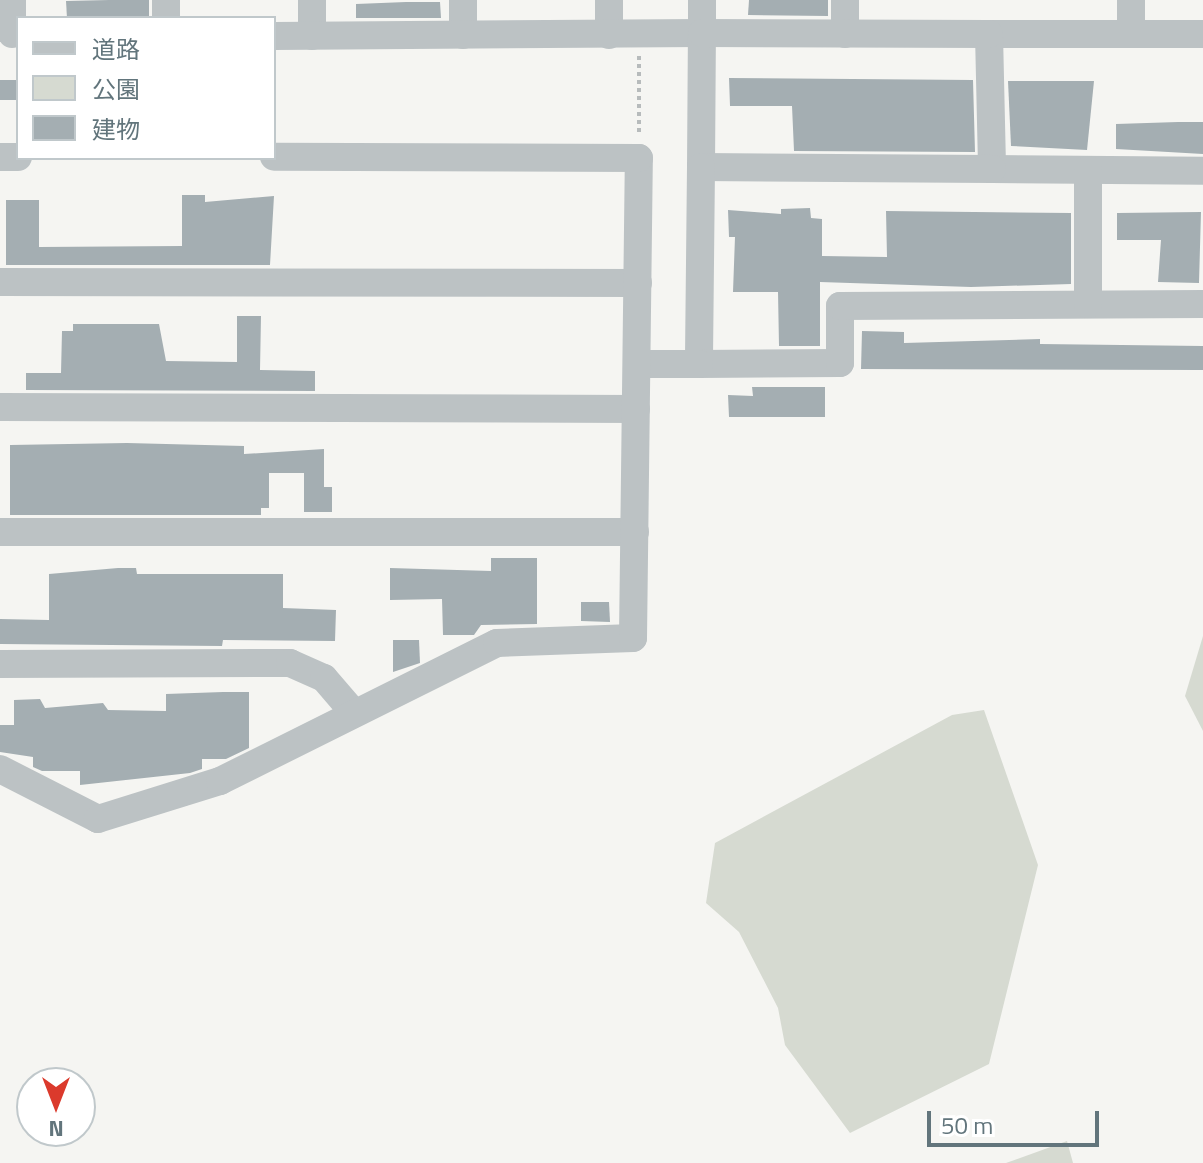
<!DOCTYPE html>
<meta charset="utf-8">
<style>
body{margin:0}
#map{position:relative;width:1203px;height:1163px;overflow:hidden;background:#f5f5f2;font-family:"Titillium Web","Noto Sans JP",sans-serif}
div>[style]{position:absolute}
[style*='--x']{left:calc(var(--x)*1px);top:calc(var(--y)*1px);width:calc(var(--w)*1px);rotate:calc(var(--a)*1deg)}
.green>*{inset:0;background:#d6dad1}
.building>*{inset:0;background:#a4aeb2}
.path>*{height:4px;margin-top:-2px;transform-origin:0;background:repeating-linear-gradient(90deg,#b7bbbc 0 4px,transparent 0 8px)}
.street>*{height:28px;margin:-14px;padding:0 14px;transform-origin:14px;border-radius:14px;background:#bcc2c4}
span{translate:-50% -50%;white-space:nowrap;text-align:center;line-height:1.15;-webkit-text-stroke:8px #fff;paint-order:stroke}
.legend{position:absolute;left:16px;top:16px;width:260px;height:144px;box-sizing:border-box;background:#fff;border:2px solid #c0c8cb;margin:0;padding:10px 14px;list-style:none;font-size:24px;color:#62757c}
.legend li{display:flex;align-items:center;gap:16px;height:40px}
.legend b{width:40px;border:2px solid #c0c8cb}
.north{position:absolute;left:16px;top:1067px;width:80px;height:80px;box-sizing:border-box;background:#fff;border:2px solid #c0c8cb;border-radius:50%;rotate:180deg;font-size:22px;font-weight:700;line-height:32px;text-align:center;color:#62757c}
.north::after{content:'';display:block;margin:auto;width:28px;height:36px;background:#db3a2c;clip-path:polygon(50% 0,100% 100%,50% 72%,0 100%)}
.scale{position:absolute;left:927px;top:1111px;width:172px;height:36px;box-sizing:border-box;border:4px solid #62757c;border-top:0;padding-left:10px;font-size:24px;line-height:28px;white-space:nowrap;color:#62757c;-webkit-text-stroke:6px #fff;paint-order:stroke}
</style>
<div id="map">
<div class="green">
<div style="clip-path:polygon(1203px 636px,1203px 731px,1185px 696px)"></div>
<div style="clip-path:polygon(984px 710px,1038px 865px,989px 1064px,850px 1133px,785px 1045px,778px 1008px,739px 932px,706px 903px,715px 843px,952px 715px)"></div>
<div style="clip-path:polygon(1067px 1141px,1073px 1163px,1006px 1163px)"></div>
</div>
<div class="building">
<div style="clip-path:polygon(109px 0,149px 0,149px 18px,67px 18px,66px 1px)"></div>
<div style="clip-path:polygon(749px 0,828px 0,828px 16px,748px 15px)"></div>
<div style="clip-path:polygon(406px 2px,440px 2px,441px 18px,356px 18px,356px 4px)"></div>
<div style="clip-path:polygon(729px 78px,973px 80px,975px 152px,794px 151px,792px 106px,730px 106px)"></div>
<div style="clip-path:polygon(0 80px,18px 80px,18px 100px,0 100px)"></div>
<div style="clip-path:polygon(1008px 81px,1094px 81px,1087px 150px,1011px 146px)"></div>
<div style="clip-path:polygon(1178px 122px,1203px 122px,1203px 154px,1116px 149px,1116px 124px)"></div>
<div style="clip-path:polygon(182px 195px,205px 195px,205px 202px,274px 196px,270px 265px,6px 265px,6px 200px,39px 200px,39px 247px,182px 246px)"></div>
<div style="clip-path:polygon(810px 208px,811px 218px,822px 219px,822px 256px,887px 257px,886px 211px,1071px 213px,1071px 284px,971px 287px,820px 282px,820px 346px,779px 346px,778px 292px,733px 292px,735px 237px,729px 237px,728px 210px,781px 214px,781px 209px)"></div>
<div style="clip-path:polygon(1201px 212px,1199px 283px,1158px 282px,1161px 240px,1117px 240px,1117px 213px)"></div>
<div style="clip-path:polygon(237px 316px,261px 316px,260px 370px,315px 371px,315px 391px,26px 390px,26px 373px,61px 373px,62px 331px,73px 331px,73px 324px,159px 324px,166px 361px,237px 362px)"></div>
<div style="clip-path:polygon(862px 331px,904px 332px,904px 343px,1040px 339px,1040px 344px,1203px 346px,1203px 370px,861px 369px)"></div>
<div style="clip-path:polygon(752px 387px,825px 387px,825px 417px,729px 417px,728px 395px,753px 396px)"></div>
<div style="clip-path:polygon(127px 443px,244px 446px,244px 454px,324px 449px,324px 487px,332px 487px,332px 512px,304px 512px,304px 473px,269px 473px,269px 508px,261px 508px,261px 515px,10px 515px,10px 445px)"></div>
<div style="clip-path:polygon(491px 558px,537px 558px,537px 624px,481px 625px,474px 635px,443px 635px,442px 599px,390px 600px,390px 568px,491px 571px)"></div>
<div style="clip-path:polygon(118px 568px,136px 568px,137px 574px,283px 574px,283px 608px,336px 610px,335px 641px,223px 640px,222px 646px,0 644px,0 619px,49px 620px,49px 574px)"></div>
<div style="clip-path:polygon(581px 602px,609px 602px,610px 622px,581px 621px)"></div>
<div style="clip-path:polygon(393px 640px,419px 640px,420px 663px,393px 672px)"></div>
<div style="clip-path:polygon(223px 692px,249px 692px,249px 748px,226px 759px,202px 759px,202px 769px,190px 773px,80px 785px,80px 771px,42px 771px,33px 767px,33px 757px,0 752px,0 725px,14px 725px,14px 700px,40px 699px,45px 708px,103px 703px,108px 710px,166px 711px,166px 694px)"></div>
</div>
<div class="path">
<div style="--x:639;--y:56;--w:79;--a:90"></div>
</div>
<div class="street">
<div style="--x:12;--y:0;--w:34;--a:90"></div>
<div style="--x:166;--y:0;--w:18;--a:90"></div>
<div style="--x:312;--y:0;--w:36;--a:90"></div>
<div style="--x:463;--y:0;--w:35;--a:90"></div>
<div style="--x:845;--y:0;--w:34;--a:90"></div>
<div style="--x:1131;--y:0;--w:34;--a:90"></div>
<div style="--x:1203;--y:34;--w:214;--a:180"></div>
<div style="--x:989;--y:34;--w:135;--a:88.7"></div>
<div style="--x:992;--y:169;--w:211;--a:0.5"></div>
<div style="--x:609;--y:35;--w:35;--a:-90"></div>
<div style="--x:274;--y:36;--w:428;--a:-0.4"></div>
<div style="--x:702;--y:33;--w:33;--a:-90"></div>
<div style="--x:0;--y:157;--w:18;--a:0"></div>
<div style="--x:701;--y:167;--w:134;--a:-89.6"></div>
<div style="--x:702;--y:33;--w:287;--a:0.2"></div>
<div style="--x:992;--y:169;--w:291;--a:-179.6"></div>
<div style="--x:701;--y:167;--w:197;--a:90.6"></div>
<div style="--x:699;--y:364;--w:141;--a:-0.4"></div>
<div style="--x:840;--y:363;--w:57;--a:-90"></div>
<div style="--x:840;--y:306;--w:363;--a:-0.3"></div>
<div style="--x:1088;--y:170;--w:134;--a:90"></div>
<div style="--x:0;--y:282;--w:638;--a:0.09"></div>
<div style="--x:637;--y:364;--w:62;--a:0"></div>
<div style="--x:0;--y:407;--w:636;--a:0.18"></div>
<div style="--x:0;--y:532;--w:635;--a:0"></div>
<div style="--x:0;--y:664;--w:290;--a:-0.2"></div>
<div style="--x:290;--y:663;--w:37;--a:24"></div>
<div style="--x:324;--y:678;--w:46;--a:49.4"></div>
<div style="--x:0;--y:769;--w:110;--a:27"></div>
<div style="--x:98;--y:819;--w:128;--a:-17.3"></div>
<div style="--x:220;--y:781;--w:309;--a:-26.5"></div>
<div style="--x:497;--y:643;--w:136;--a:-2.1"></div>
<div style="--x:633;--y:638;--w:480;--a:-89.3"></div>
<div style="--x:639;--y:158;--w:365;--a:-179.8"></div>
</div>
<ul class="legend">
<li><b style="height:10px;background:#bcc2c4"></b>道路</li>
<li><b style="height:22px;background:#d6dad1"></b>公園</li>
<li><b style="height:22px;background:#a4aeb2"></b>建物</li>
</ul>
<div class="north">N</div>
<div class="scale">50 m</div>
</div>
